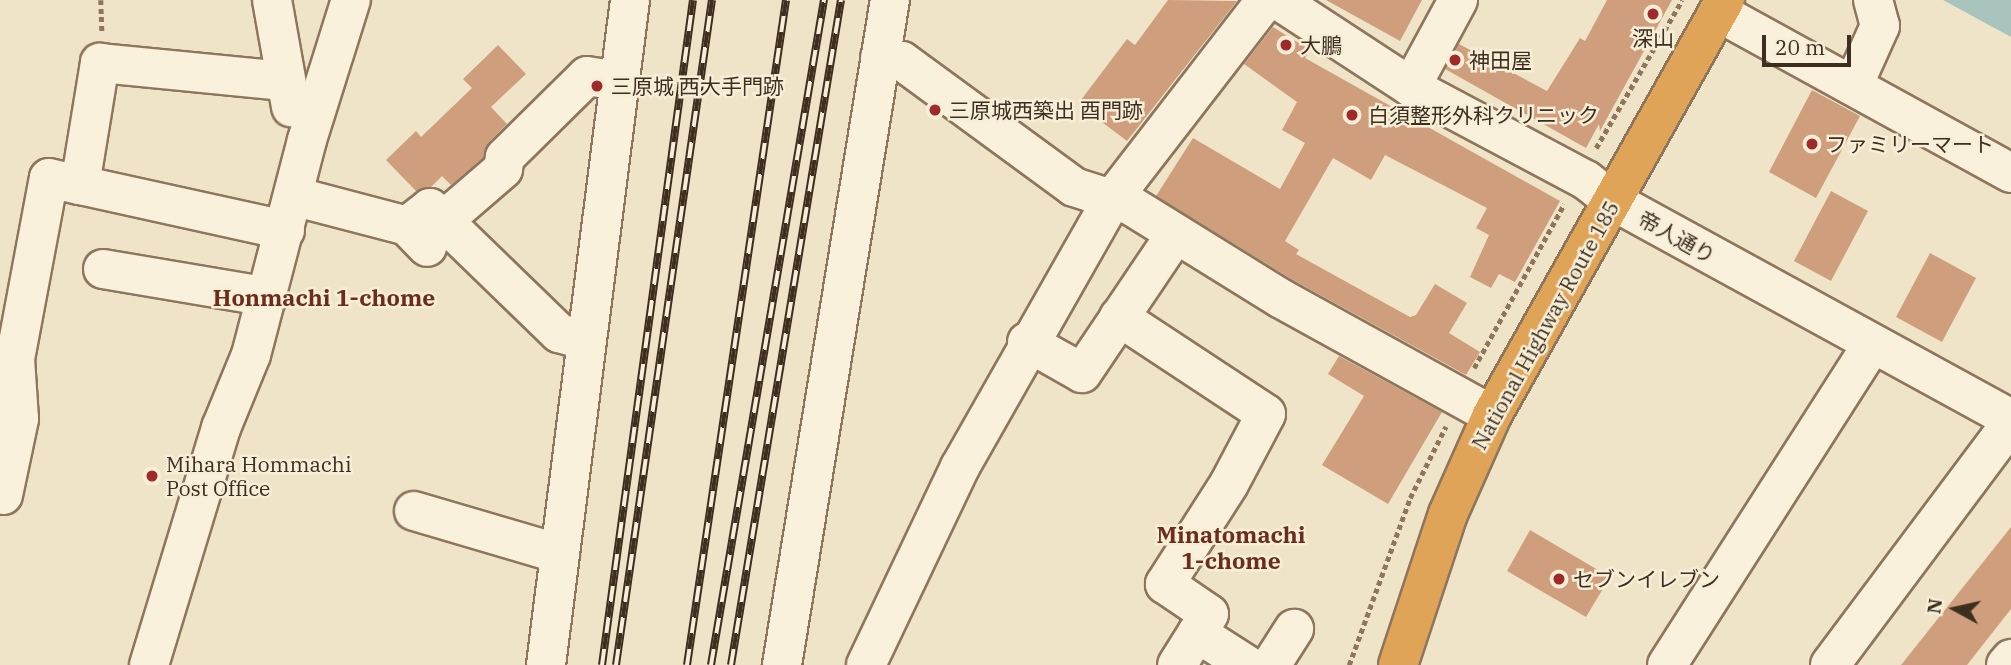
<!DOCTYPE html>
<meta charset="utf-8">
<style>
body{margin:0}
#map{position:relative;width:2011px;height:665px;overflow:hidden;background:#f0e4c8;font-family:"IBM Plex Serif","Noto Sans JP",serif}
div>[style]{position:absolute}
[style*='--x']{left:calc(var(--x)*1px);top:calc(var(--y)*1px);width:calc(var(--w)*1px);rotate:calc(var(--a)*1deg)}
.water>*{inset:0;background:#a9c4bc}
.building>*{inset:0;background:#cf9f7d}
.path>*{height:4.5px;margin-top:-2.25px;transform-origin:0;background:repeating-linear-gradient(90deg,#8d765c 0 5px,transparent 0 8.5px)}
.roads{filter:drop-shadow(2px 0 #8d765c) drop-shadow(-2px 0 #8d765c) drop-shadow(0 2px #8d765c) drop-shadow(0 -2px #8d765c)}
.minor>*{height:38px;margin:-19px;padding:0 19px;transform-origin:19px;border-radius:19px;background:#faf1dc}
.highway>*{height:38px;margin:-19px;padding:0 19px;transform-origin:19px;border-radius:19px;background:#e0a458}
.rail>*{height:8px;margin-top:-4px;transform-origin:0;background:repeating-linear-gradient(90deg,#f7eed8 0 16px,#3d2e20 0 32px);box-sizing:border-box;border-block:2px solid #3d2e20}
.dots>*{width:19px;height:19px;translate:-50% -50%;box-sizing:border-box;border:4px solid #f7eed8;border-radius:50%}
span{translate:-50% -50%;white-space:nowrap;text-align:center;line-height:1.15;-webkit-text-stroke:5px #f7eed8;paint-order:stroke}
.poi-label{font-size:21px;color:#3d2e20}
.left{translate:0 -50%;text-align:left}
.street-label{font-size:21px;color:#3d2e20}
.neighbourhood-label{font-size:23px;color:#6b2e1e;font-weight:700}
.north{position:absolute;left:1920px;top:574px;width:70px;height:70px;-webkit-text-stroke:5px #f7eed8;paint-order:stroke;rotate:278deg;font-size:19px;font-weight:700;line-height:28px;text-align:center;color:#3d2e20}
.north::after{content:'';display:block;margin:auto;width:24px;height:32px;background:#3d2e20;clip-path:polygon(50% 0,100% 100%,50% 72%,0 100%)}
.scale{position:absolute;left:1762px;top:35px;width:89px;height:32px;box-sizing:border-box;border:4px solid #3d2e20;border-top:0;padding-left:9px;font-size:21px;line-height:24px;white-space:nowrap;color:#3d2e20;-webkit-text-stroke:5px #f7eed8;paint-order:stroke}
</style>
<div id="map">
<div class="water">
<div style="clip-path:polygon(1943px 0,2011px 0,2011px 37px)"></div>
</div>
<div class="building">
<div style="clip-path:polygon(1168px 0,1237px 1px,1127px 141px,1078px 104px,1127px 39px,1135px 45px)"></div>
<div style="clip-path:polygon(1326px 0,1422px 0,1400px 41px)"></div>
<div style="clip-path:polygon(1607px 0,1672px 0,1600px 131px,1599px 124px,1586px 148px,1445px 69px,1459px 44px,1547px 91px,1580px 38px,1585px 41px)"></div>
<div style="clip-path:polygon(1273px 27px,1310px 50px,1305px 58px,1560px 201px,1515px 282px,1499px 274px,1491px 288px,1470px 277px,1489px 235px,1476px 228px,1487px 208px,1385px 155px,1371px 180px,1333px 158px,1285px 241px,1299px 250px,1296px 254px,1410px 317px,1416px 315px,1435px 284px,1467px 303px,1449px 333px,1480px 352px,1466px 375px,1291px 279px,1156px 196px,1193px 138px,1280px 189px,1305px 143px,1282px 130px,1297px 102px,1244px 64px)"></div>
<div style="clip-path:polygon(498px 45px,526px 74px,491px 107px,507px 124px,489px 142px,483px 158px,451px 185px,442px 176px,431px 187px,416px 191px,386px 160px,416px 131px,421px 137px,472px 88px,463px 79px)"></div>
<div style="clip-path:polygon(1812px 90px,1860px 116px,1816px 198px,1769px 172px)"></div>
<div style="clip-path:polygon(1831px 191px,1868px 211px,1831px 281px,1794px 261px)"></div>
<div style="clip-path:polygon(1930px 253px,1976px 278px,1942px 342px,1896px 317px)"></div>
<div style="clip-path:polygon(1339px 356px,1442px 412px,1388px 504px,1322px 465px,1364px 396px,1328px 374px)"></div>
<div style="clip-path:polygon(2011px 527px,2011px 609px,1967px 665px,1901px 665px)"></div>
<div style="clip-path:polygon(1530px 530px,1610px 577px,1586px 617px,1507px 571px)"></div>
</div>
<div class="path">
<div style="--x:101;--y:0;--w:31;--a:88"></div>
<div style="--x:1596;--y:148;--w:171;--a:-59.8"></div>
<div style="--x:1474;--y:368;--w:187;--a:-61.2"></div>
<div style="--x:1349;--y:665;--w:178;--a:-69.9"></div>
<div style="--x:1410;--y:498;--w:80;--a:-63.4"></div>
</div>
<div class="roads">
<div class="minor">
<div style="--x:272;--y:0;--w:109;--a:79.9"></div>
<div style="--x:1278;--y:0;--w:159;--a:33.2"></div>
<div style="--x:1411;--y:87;--w:198;--a:28"></div>
<div style="--x:1586;--y:180;--w:34;--a:38"></div>
<div style="--x:1613;--y:201;--w:454;--a:28.7"></div>
<div style="--x:1718;--y:12;--w:334;--a:28.8"></div>
<div style="--x:880;--y:58;--w:22;--a:8"></div>
<div style="--x:902;--y:61;--w:213;--a:36.2"></div>
<div style="--x:1074;--y:187;--w:59;--a:17.8"></div>
<div style="--x:1130;--y:205;--w:176;--a:31.8"></div>
<div style="--x:1280;--y:298;--w:242;--a:28.9"></div>
<div style="--x:1853;--y:86;--w:66;--a:-65.8"></div>
<div style="--x:1880;--y:26;--w:27;--a:-105"></div>
<div style="--x:1411;--y:87;--w:99;--a:-61.6"></div>
<div style="--x:80;--y:185;--w:210;--a:12.4"></div>
<div style="--x:293;--y:196;--w:118;--a:14.7"></div>
<div style="--x:407;--y:226;--w:29;--a:46"></div>
<div style="--x:444;--y:220;--w:78;--a:-40.8"></div>
<div style="--x:503;--y:169;--w:12;--a:-81"></div>
<div style="--x:505;--y:157;--w:115;--a:-44.6"></div>
<div style="--x:587;--y:76;--w:33;--a:9"></div>
<div style="--x:407;--y:226;--w:29;--a:-38"></div>
<div style="--x:430;--y:208;--w:180;--a:44.1"></div>
<div style="--x:559;--y:333;--w:29;--a:16"></div>
<div style="--x:103;--y:269;--w:167;--a:9.6"></div>
<div style="--x:1119;--y:317;--w:176;--a:33.4"></div>
<div style="--x:1266;--y:414;--w:79;--a:117.9"></div>
<div style="--x:1229;--y:484;--w:119;--a:122.6"></div>
<div style="--x:1165;--y:584;--w:53;--a:34.3"></div>
<div style="--x:1209;--y:614;--w:60;--a:122.1"></div>
<div style="--x:1027;--y:342;--w:63;--a:29.4"></div>
<div style="--x:1082;--y:373;--w:166;--a:-56"></div>
<div style="--x:3;--y:495;--w:78;--a:-78.1"></div>
<div style="--x:19;--y:419;--w:60;--a:-93.8"></div>
<div style="--x:15;--y:359;--w:184;--a:-79.4"></div>
<div style="--x:49;--y:178;--w:32;--a:13"></div>
<div style="--x:80;--y:185;--w:124;--a:-80.7"></div>
<div style="--x:100;--y:63;--w:186;--a:5.6"></div>
<div style="--x:414;--y:511;--w:152;--a:16.4"></div>
<div style="--x:1197;--y:633;--w:59;--a:32.6"></div>
<div style="--x:149;--y:665;--w:248;--a:-73.1"></div>
<div style="--x:221;--y:428;--w:79;--a:-67.7"></div>
<div style="--x:251;--y:355;--w:222;--a:-75.4"></div>
<div style="--x:307;--y:140;--w:147;--a:-72.6"></div>
<div style="--x:546;--y:665;--w:670;--a:-82.8"></div>
<div style="--x:782;--y:665;--w:674;--a:-80.78"></div>
<div style="--x:866;--y:665;--w:219;--a:-64.6"></div>
<div style="--x:960;--y:467;--w:308;--a:-60.4"></div>
<div style="--x:1112;--y:199;--w:252;--a:-52.3"></div>
<div style="--x:1271;--y:665;--w:43;--a:-57.4"></div>
<div style="--x:1667;--y:665;--w:380;--a:-57.4"></div>
<div style="--x:1830;--y:665;--w:302;--a:-53.2"></div>
<div style="--x:2006;--y:665;--w:8;--a:-50"></div>
</div>
<div class="highway">
<div style="--x:1398;--y:665;--w:159;--a:-71.7"></div>
<div style="--x:1448;--y:514;--w:108;--a:-66"></div>
<div style="--x:1492;--y:415;--w:476;--a:-60.7"></div>
</div>
</div>
<div class="rail">
<div style="--x:602;--y:665;--w:671;--a:-82.21"></div>
<div style="--x:616;--y:665;--w:672;--a:-81.79"></div>
<div style="--x:687;--y:665;--w:672;--a:-81.53"></div>
<div style="--x:711;--y:665;--w:675;--a:-80.36"></div>
<div style="--x:731;--y:665;--w:674;--a:-80.61"></div>
</div>
<div class="dots">
<div style="left:1653px;top:14px;background:#9e2a2b"></div>
<div style="left:1286px;top:45px;background:#9e2a2b"></div>
<div style="left:1455px;top:60px;background:#9e2a2b"></div>
<div style="left:597px;top:86px;background:#9e2a2b"></div>
<div style="left:935px;top:110px;background:#9e2a2b"></div>
<div style="left:1352px;top:115px;background:#9e2a2b"></div>
<div style="left:1812px;top:144px;background:#9e2a2b"></div>
<div style="left:152px;top:476px;background:#9e2a2b"></div>
<div style="left:1559px;top:579px;background:#9e2a2b"></div>
</div>
<div class="poi-label">
<span style="left:1653px;top:38px">深山</span>
<span class="left" style="left:1300px;top:45px">大鵬</span>
<span class="left" style="left:1469px;top:60px">神田屋</span>
<span class="left" style="left:611px;top:86px">三原城 西大手門跡</span>
<span class="left" style="left:949px;top:110px">三原城西築出 酉門跡</span>
<span class="left" style="left:1368px;top:115px">白須整形外科クリニック</span>
<span class="left" style="left:1826px;top:144px">ファミリーマート</span>
<span class="left" style="left:166px;top:476px">Mihara Hommachi<br>Post Office</span>
<span class="left" style="left:1573px;top:579px">セブンイレブン</span>
</div>
<div class="street-label">
<span style="left:1677px;top:237px;rotate:29deg">帝人通り</span>
<span style="left:1545px;top:325px;rotate:-61deg">National Highway Route 185</span>
</div>
<div class="neighbourhood-label">
<span style="left:324px;top:297px">Honmachi 1-chome</span>
<span style="left:1231px;top:547px">Minatomachi<br>1-chome</span>
</div>
<div class="north">N</div>
<div class="scale">20 m</div>
</div>
